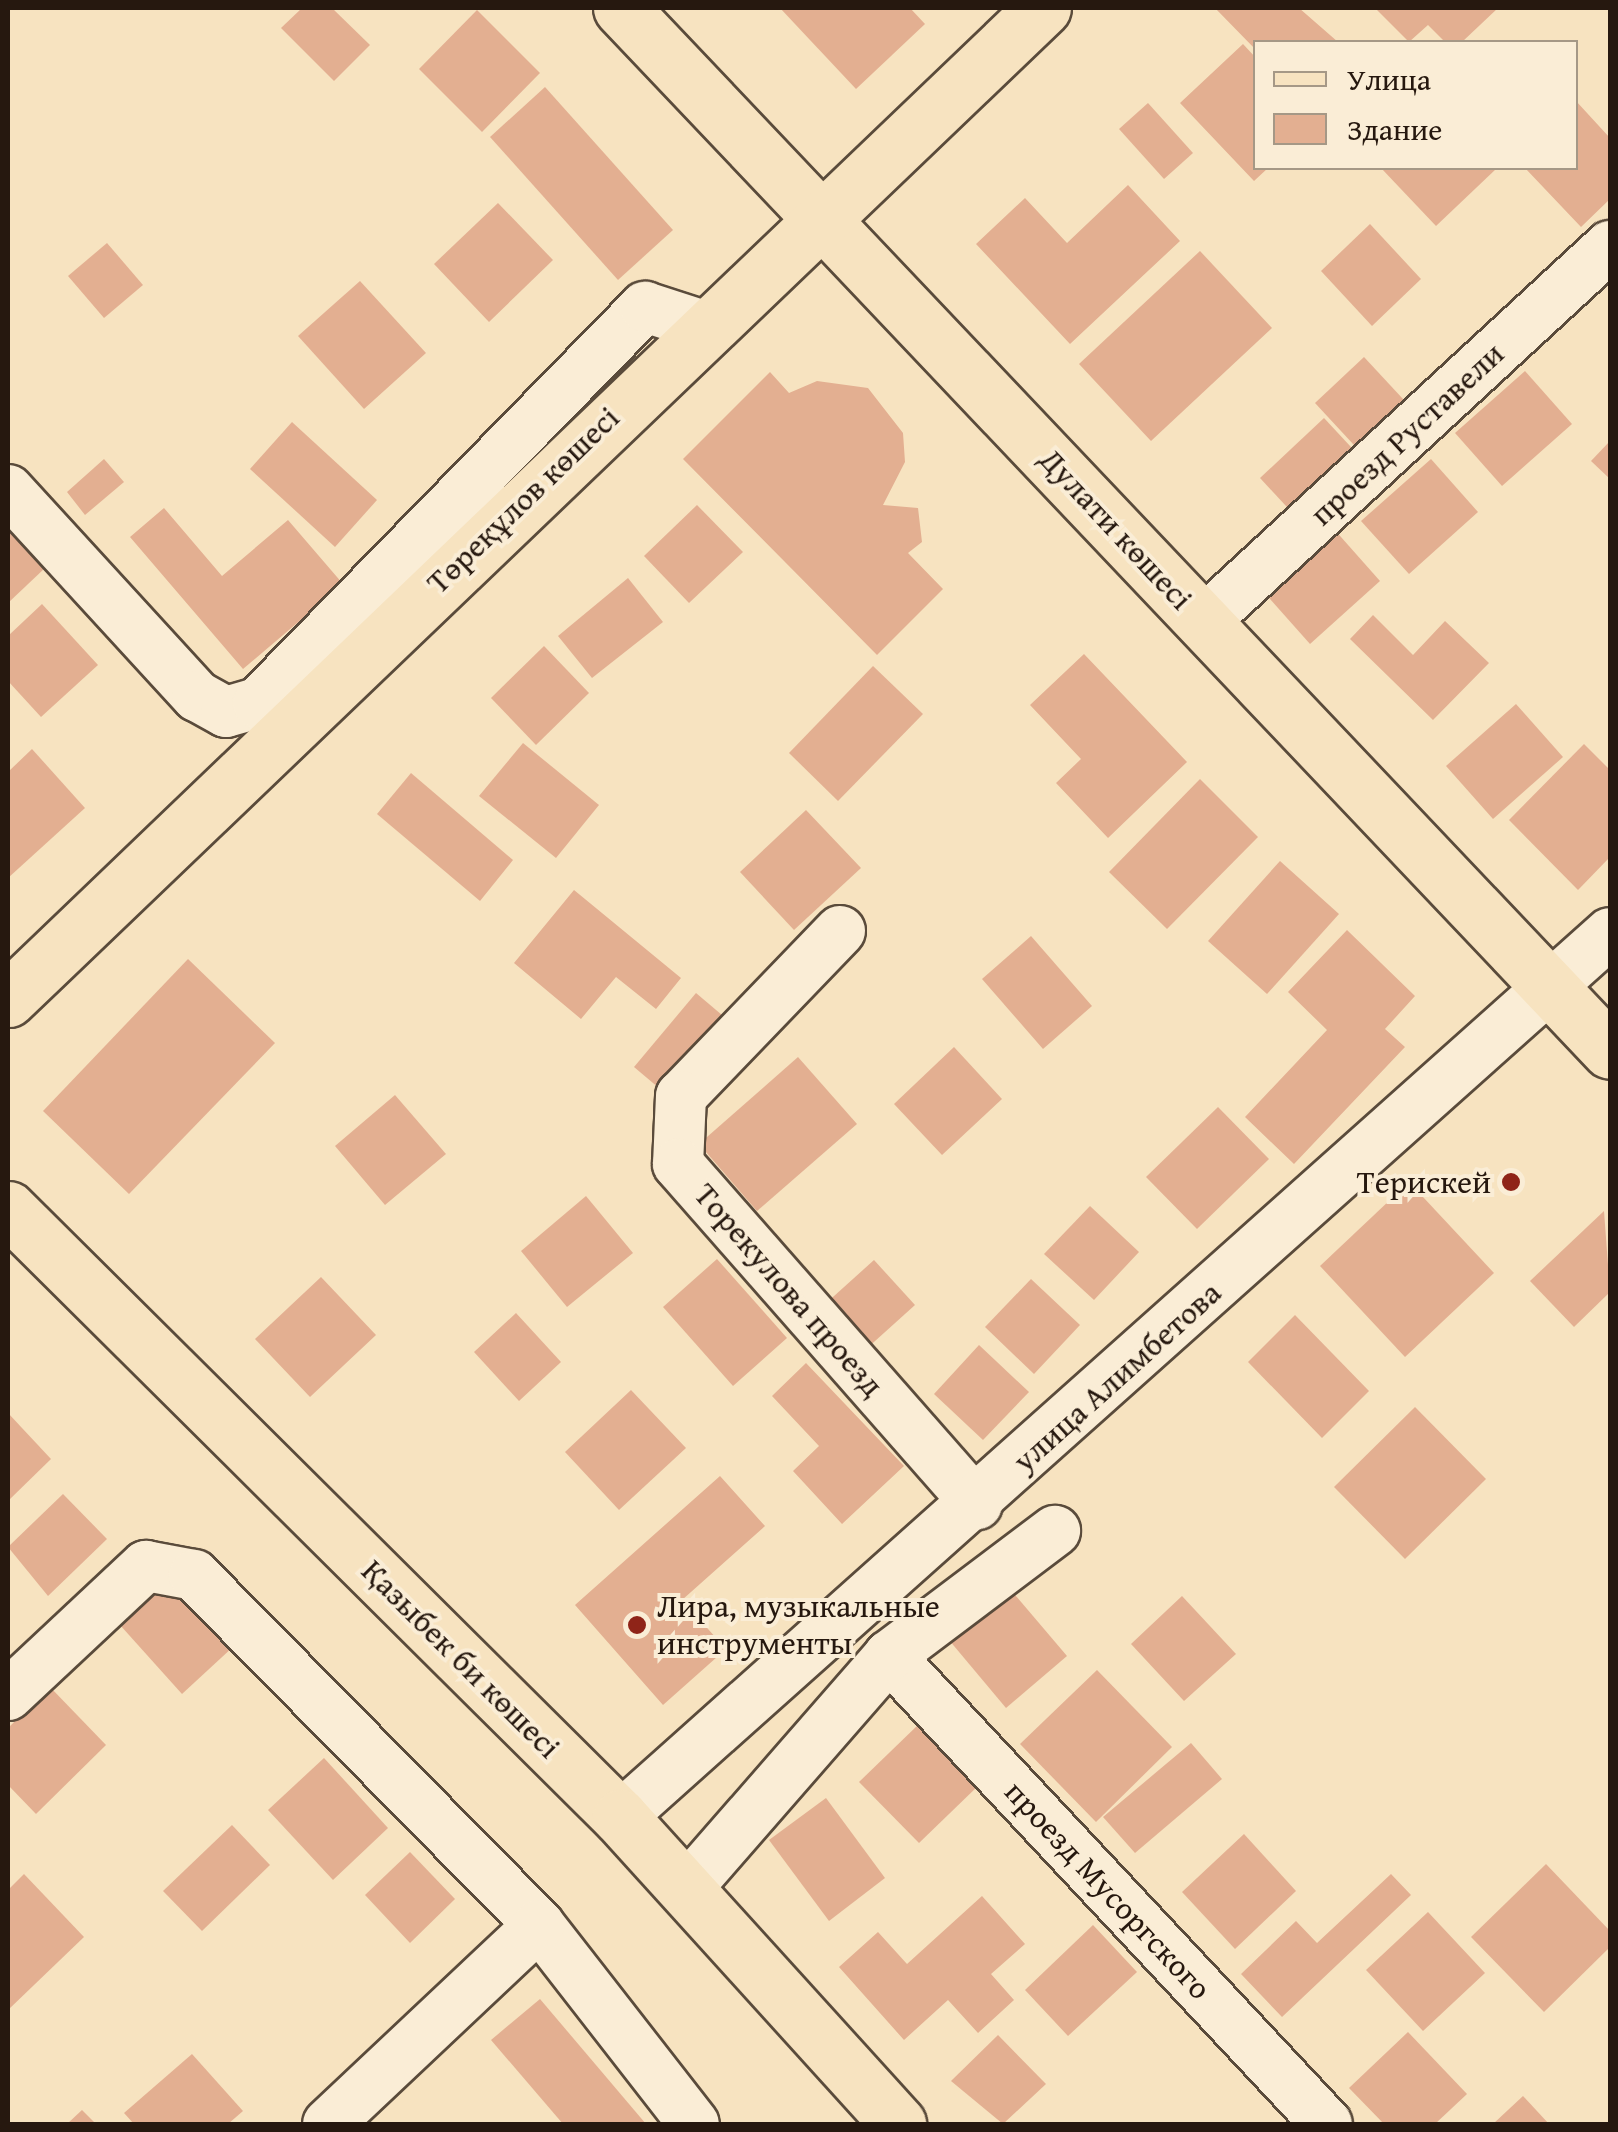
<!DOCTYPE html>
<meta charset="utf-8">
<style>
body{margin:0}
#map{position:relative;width:1618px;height:2132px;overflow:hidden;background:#f7e3c0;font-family:"Gentium Book Plus",serif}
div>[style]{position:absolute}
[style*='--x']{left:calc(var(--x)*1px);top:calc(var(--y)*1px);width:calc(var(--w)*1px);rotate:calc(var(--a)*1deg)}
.building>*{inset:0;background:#e3af91}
.roads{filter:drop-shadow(2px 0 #5a4b3b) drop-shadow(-2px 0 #5a4b3b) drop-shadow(0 2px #5a4b3b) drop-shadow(0 -2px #5a4b3b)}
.minor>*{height:50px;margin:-25px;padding:0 25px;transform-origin:25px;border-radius:25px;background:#faedd6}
.major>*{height:55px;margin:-27.5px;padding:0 27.5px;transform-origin:27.5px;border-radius:27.5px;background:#f7e3c0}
.dots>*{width:28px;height:28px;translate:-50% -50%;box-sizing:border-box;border:5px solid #faedd6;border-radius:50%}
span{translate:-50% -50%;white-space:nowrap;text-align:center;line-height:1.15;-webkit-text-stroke:8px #faedd6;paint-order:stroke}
.street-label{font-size:32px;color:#26180f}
.poi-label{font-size:32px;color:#26180f}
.right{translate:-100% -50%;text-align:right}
.left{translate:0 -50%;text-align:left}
.frame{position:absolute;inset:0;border:10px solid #26180f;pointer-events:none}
.legend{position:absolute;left:1253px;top:40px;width:325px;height:130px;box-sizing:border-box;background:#faedd6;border:2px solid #a59886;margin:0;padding:12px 18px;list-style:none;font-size:30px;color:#26180f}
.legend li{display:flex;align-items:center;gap:20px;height:50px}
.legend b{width:50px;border:2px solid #a59886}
</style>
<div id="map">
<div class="building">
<div style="clip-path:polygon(302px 8px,332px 8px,370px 45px,334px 81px,281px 28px)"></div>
<div style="clip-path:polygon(780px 8px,910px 8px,925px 24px,856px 89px)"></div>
<div style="clip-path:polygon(1215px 8px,1299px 8px,1338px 42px,1256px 42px,1256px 50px)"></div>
<div style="clip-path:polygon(1375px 8px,1498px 8px,1462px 42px,1445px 42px,1428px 25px,1409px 42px)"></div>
<div style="clip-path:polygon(477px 10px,540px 73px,482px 132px,419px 69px)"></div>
<div style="clip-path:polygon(1243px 44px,1256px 58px,1256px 168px,1268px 168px,1254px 181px,1180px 103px)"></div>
<div style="clip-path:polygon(545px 87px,673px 230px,618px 280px,490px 137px)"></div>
<div style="clip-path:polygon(1576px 101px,1610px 138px,1610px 199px,1581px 227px,1525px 168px,1576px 168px)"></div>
<div style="clip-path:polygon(1148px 103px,1193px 153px,1164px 179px,1119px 129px)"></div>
<div style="clip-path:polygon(1381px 168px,1495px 168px,1496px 169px,1436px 226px)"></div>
<div style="clip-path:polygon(1128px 185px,1180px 241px,1070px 344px,976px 244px,1025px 198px,1067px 243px)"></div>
<div style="clip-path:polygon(498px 203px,553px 260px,489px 322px,434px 264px)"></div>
<div style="clip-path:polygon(1370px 224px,1421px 279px,1372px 326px,1321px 271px)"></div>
<div style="clip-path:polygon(107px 243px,143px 285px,104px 318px,68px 276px)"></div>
<div style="clip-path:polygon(1200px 251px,1272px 328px,1151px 441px,1079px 364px)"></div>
<div style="clip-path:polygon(360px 281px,426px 353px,364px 409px,298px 336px)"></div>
<div style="clip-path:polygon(1364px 357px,1416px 413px,1366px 458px,1315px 403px)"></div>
<div style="clip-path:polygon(1525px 371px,1572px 424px,1502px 486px,1455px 433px)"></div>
<div style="clip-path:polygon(770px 372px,789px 393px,817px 381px,868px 388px,903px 433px,905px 462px,883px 505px,918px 508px,922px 542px,908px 553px,943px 589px,877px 655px,683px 459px)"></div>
<div style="clip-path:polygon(1324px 418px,1364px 461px,1299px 520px,1260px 478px)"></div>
<div style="clip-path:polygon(292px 422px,377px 500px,335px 547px,250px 469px)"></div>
<div style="clip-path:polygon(1610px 441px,1610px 479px,1591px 461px)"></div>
<div style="clip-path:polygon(104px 459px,124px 482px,85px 515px,67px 492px)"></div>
<div style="clip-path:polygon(1431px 459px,1478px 512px,1409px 574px,1361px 521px)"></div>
<div style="clip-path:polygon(697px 505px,743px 552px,689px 603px,644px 556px)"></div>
<div style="clip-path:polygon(164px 508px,222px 576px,288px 520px,343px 584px,243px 669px,130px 537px)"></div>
<div style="clip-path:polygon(8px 528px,45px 568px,8px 603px)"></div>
<div style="clip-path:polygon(1333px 528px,1380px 581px,1310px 644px,1263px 591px)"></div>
<div style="clip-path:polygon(628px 578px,663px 622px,592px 678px,558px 636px)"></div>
<div style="clip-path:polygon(42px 604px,98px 665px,41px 717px,8px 681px,8px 636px)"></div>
<div style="clip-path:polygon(1373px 615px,1413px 655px,1445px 621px,1489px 663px,1433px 720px,1350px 639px)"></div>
<div style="clip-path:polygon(544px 646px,589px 693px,536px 745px,491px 698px)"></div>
<div style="clip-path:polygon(1084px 654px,1187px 762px,1108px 838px,1056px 783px,1081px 759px,1030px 705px)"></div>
<div style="clip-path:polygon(873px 666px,923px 714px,838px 801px,789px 753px)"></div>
<div style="clip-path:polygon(1516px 704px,1563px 757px,1493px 819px,1446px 766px)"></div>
<div style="clip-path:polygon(523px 743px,599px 805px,556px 858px,479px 796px)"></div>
<div style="clip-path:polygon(1584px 744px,1610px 770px,1610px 857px,1578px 890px,1509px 820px)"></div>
<div style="clip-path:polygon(32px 749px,85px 808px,8px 878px,8px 772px)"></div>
<div style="clip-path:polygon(411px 773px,513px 860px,480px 901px,377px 814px)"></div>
<div style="clip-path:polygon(1200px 779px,1258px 837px,1167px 929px,1109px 872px)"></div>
<div style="clip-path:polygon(806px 810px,861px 868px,794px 930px,740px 872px)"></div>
<div style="clip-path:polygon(1280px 861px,1339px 914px,1267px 994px,1208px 941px)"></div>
<div style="clip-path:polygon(574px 890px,681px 978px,656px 1009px,616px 977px,581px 1019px,514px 963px)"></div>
<div style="clip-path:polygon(1347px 930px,1415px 996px,1385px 1029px,1405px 1047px,1294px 1164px,1245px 1117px,1327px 1030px,1288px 992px)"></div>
<div style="clip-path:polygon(1031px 936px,1092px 1006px,1043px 1049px,982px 979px)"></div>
<div style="clip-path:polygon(188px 959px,275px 1043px,129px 1194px,43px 1111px)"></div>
<div style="clip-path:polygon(696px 993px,735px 1026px,672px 1099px,634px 1067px)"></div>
<div style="clip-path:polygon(954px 1047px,1002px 1099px,942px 1155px,894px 1104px)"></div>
<div style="clip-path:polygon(798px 1057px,857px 1124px,757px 1211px,699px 1144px)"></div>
<div style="clip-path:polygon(395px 1095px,446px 1154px,385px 1205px,335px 1146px)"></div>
<div style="clip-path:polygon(1218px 1107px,1269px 1159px,1197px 1229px,1146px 1177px)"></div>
<div style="clip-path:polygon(1409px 1182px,1494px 1273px,1405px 1357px,1320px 1266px)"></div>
<div style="clip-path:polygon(586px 1196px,633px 1253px,567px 1307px,521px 1251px)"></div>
<div style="clip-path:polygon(1090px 1206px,1139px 1252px,1094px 1300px,1044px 1254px)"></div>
<div style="clip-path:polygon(1604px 1211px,1610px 1292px,1574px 1327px,1530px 1281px)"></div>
<div style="clip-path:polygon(717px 1259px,787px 1338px,733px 1386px,663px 1307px)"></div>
<div style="clip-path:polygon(874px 1260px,915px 1305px,854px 1360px,813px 1315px)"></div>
<div style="clip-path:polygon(321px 1277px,376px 1335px,310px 1397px,255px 1339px)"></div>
<div style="clip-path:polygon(1031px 1279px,1080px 1325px,1034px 1374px,985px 1327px)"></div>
<div style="clip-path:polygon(516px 1313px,561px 1362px,519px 1401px,474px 1352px)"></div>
<div style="clip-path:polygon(1295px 1315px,1369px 1391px,1322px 1438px,1248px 1362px)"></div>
<div style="clip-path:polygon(979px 1345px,1029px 1392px,983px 1440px,934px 1394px)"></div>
<div style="clip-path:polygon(806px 1363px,904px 1466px,842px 1524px,793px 1471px,819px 1446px,772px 1396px)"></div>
<div style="clip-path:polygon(631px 1390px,686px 1448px,619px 1510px,565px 1452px)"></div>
<div style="clip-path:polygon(1415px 1407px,1486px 1479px,1405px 1559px,1334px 1487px)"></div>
<div style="clip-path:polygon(8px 1413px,51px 1459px,8px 1501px)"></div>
<div style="clip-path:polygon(720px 1476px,765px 1526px,682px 1600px,726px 1649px,663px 1705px,575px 1605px)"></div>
<div style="clip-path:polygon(63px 1494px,107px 1539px,48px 1596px,8px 1547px)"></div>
<div style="clip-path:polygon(173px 1578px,234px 1646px,182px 1694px,120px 1625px)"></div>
<div style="clip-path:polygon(1010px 1589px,1067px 1656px,1006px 1708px,949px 1640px)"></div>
<div style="clip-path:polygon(1182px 1596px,1236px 1654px,1184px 1701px,1131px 1644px)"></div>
<div style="clip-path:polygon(1097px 1670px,1172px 1747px,1096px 1822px,1020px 1744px)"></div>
<div style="clip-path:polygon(50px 1687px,106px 1745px,36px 1814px,8px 1785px,8px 1728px)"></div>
<div style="clip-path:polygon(920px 1723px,979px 1785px,919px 1843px,859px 1782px)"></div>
<div style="clip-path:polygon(1191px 1743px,1222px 1779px,1135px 1853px,1103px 1817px)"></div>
<div style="clip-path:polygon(324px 1758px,388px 1828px,333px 1880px,268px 1810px)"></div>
<div style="clip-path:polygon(826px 1798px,885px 1878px,829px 1921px,769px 1840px)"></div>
<div style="clip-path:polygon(232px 1825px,270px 1865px,202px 1931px,163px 1891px)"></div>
<div style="clip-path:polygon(1244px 1834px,1296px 1891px,1235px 1949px,1182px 1892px)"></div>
<div style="clip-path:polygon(410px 1852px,455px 1899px,410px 1943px,365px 1895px)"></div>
<div style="clip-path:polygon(1546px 1864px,1610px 1931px,1610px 1947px,1544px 2012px,1471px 1937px)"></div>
<div style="clip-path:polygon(24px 1874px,84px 1937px,8px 2010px,8px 1890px)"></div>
<div style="clip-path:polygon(1391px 1874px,1411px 1895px,1282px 2017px,1241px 1974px,1296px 1921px,1317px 1943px)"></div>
<div style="clip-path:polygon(982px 1896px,1025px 1944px,991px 1974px,1014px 2000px,978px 2033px,948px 2000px,904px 2040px,839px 1967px,878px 1932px,907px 1964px)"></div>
<div style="clip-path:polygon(1428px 1912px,1485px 1973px,1423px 2031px,1366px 1970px)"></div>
<div style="clip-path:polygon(1093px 1925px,1137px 1972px,1068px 2036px,1025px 1990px)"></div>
<div style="clip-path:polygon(540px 1999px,646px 2124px,563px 2124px,491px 2040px)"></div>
<div style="clip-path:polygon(1408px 2032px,1467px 2094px,1435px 2124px,1384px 2124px,1349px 2088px)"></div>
<div style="clip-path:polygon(998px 2035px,1046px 2084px,1003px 2124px,951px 2081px)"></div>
<div style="clip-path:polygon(192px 2054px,243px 2111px,228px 2124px,134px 2124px,124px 2113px)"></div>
<div style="clip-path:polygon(1523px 2096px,1549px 2124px,1493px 2124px)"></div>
<div style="clip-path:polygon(82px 2110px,96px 2124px,67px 2124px)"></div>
</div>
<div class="roads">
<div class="minor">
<div style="--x:8;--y:490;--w:280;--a:47.5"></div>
<div style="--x:197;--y:696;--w:33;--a:29"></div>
<div style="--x:226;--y:712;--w:33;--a:-16"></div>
<div style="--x:258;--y:703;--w:554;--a:-45.66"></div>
<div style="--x:645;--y:307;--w:62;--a:17.9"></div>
<div style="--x:1204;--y:621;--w:553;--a:-42.73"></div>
<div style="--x:840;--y:931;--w:229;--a:133.9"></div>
<div style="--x:681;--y:1096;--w:68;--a:92.5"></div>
<div style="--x:678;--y:1164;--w:453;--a:48.7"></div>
<div style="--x:889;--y:1656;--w:641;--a:46.9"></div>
<div style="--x:8;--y:1695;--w:189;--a:-43.1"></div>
<div style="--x:146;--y:1566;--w:49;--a:10.6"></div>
<div style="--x:194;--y:1575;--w:491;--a:45.4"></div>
<div style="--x:539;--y:1925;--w:252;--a:52.1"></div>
<div style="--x:620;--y:1817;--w:1327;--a:-41.76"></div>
<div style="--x:686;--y:1889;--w:309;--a:-48.9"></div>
<div style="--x:889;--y:1656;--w:208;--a:-37"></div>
<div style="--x:328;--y:2124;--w:290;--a:-43.3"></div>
</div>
<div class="major">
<div style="--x:621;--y:8;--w:1437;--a:46.52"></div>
<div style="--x:8;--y:999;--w:1433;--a:-43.76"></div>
<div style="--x:8;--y:1209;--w:863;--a:44.81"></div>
<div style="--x:620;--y:1817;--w:414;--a:47.8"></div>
</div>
</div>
<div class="dots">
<div style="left:1511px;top:1182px;background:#8f2418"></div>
<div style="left:637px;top:1625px;background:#8f2418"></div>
</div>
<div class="street-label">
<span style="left:1407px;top:434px;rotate:-43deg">проезд Руставели</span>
<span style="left:523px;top:500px;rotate:-44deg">Төреқұлов көшесі</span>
<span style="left:1116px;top:529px;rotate:47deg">Дулати көшесі</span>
<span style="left:789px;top:1290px;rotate:49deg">Торекулова проезд</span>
<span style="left:1117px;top:1377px;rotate:-42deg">улица Алимбетова</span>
<span style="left:461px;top:1659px;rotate:45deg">Қазыбек би көшесі</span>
<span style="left:1108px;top:1890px;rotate:47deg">проезд Мусоргского</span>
</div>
<div class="poi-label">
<span class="right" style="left:1491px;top:1182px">Терискей</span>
<span class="left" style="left:657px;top:1625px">Лира, музыкальные<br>инструменты</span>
</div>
<div class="frame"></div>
<ul class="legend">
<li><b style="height:12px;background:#f7e3c0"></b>Улица</li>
<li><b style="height:28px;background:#e3af91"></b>Здание</li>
</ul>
</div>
